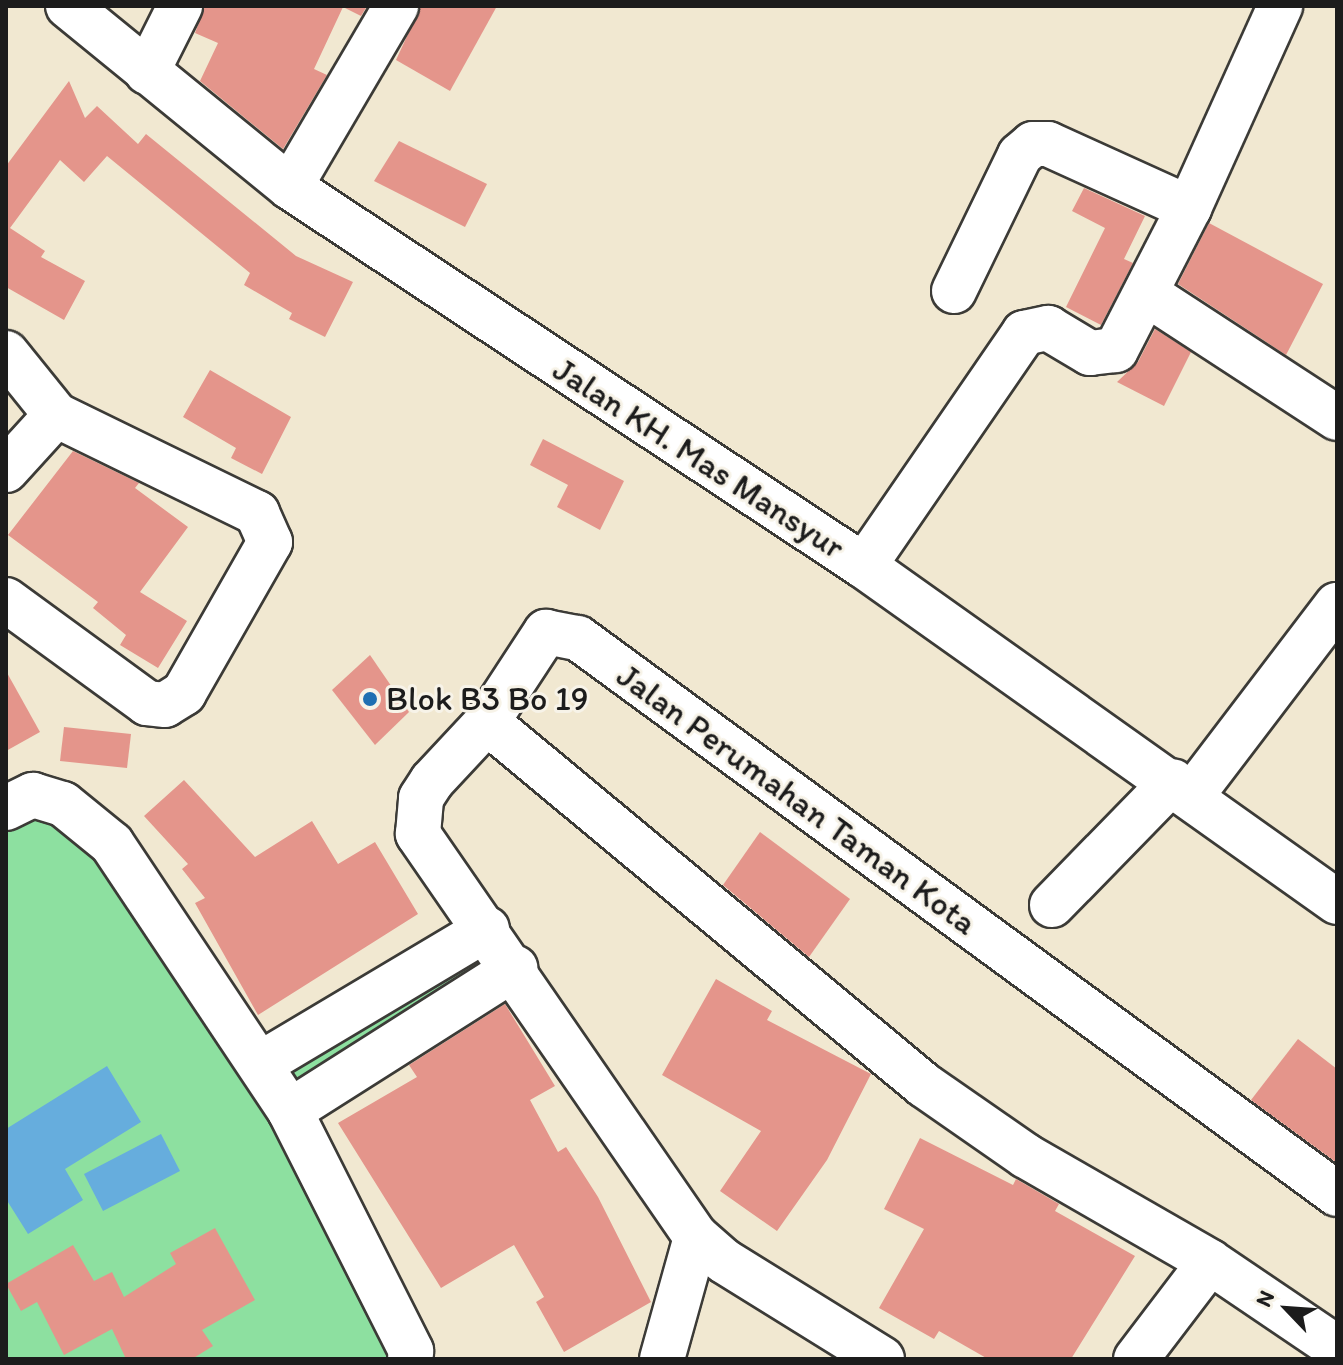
<!DOCTYPE html>
<style>
body{margin:0}
#map{position:relative;width:1343px;height:1365px;overflow:hidden;background:#f1e8d1;font-family:Itim,sans-serif}
div>[style]{position:absolute}
[style*='--x']{left:calc(var(--x)*1px);top:calc(var(--y)*1px);width:calc(var(--w)*1px);rotate:calc(var(--a)*1deg)}
.green>*{inset:0;background:#8de0a0}
.water>*{inset:0;background:#66addd}
.building>*{inset:0;background:#e4958b}
.roads{filter:drop-shadow(2px 0 #3c3b37) drop-shadow(-2px 0 #3c3b37) drop-shadow(0 2px #3c3b37) drop-shadow(0 -2px #3c3b37)}
.minor>*{height:44px;margin:-22px;padding:0 22px;transform-origin:22px;border-radius:22px;background:#fff}
.dots>*{width:22px;height:22px;translate:-50% -50%;box-sizing:border-box;border:4px solid #f7f3e8;border-radius:50%}
span{translate:-50% -50%;white-space:nowrap;text-align:center;line-height:1.15;-webkit-text-stroke:6px #f7f3e8;paint-order:stroke}
.street-label{font-size:34px;color:#1c1c1c}
.poi-label{font-size:34px;color:#1c1c1c}
.left{translate:0 -50%;text-align:left}
.frame{position:absolute;inset:0;border:8px solid #1c1c1c;pointer-events:none}
.north{position:absolute;left:1247px;top:1269px;width:80px;height:80px;-webkit-text-stroke:6px #f7f3e8;paint-order:stroke;rotate:295deg;font-size:22px;font-weight:700;line-height:32px;text-align:center;color:#1c1c1c}
.north::after{content:'';display:block;margin:auto;width:28px;height:36px;background:#1c1c1c;clip-path:polygon(50% 0,100% 100%,50% 72%,0 100%)}
</style>
<div id="map">
<div class="green">
<div style="clip-path:polygon(63px 804px,262px 1063px,487px 929px,515px 968px,291px 1111px,410px 1359px,6px 1359px,6px 808px)"></div>
</div>
<div class="water">
<div style="clip-path:polygon(107px 1066px,141px 1122px,65px 1169px,83px 1200px,28px 1234px,6px 1199px,6px 1129px)"></div>
<div style="clip-path:polygon(161px 1134px,180px 1171px,103px 1211px,84px 1174px)"></div>
</div>
<div class="building">
<div style="clip-path:polygon(205px 6px,367px 6px,361px 16px,343px 7px,314px 69px,327px 75px,283px 149px,200px 81px,218px 43px,195px 33px)"></div>
<div style="clip-path:polygon(421px 6px,497px 6px,450px 91px,396px 60px)"></div>
<div style="clip-path:polygon(69px 81px,85px 118px,97px 106px,138px 144px,146px 134px,296px 256px,353px 282px,325px 337px,289px 319px,292px 313px,244px 285px,250px 273px,107px 156px,84px 182px,60px 160px,10px 228px,45px 251px,41px 257px,85px 281px,64px 320px,6px 287px,6px 166px)"></div>
<div style="clip-path:polygon(399px 141px,487px 184px,465px 227px,374px 181px)"></div>
<div style="clip-path:polygon(1084px 188px,1145px 216px,1124px 259px,1133px 263px,1101px 325px,1066px 307px,1105px 228px,1072px 211px)"></div>
<div style="clip-path:polygon(1209px 223px,1323px 284px,1286px 355px,1178px 284px)"></div>
<div style="clip-path:polygon(1155px 329px,1191px 352px,1164px 406px,1117px 382px,1138px 362px)"></div>
<div style="clip-path:polygon(210px 370px,291px 417px,262px 474px,231px 458px,236px 448px,183px 417px)"></div>
<div style="clip-path:polygon(543px 439px,624px 481px,600px 530px,557px 507px,568px 485px,530px 465px)"></div>
<div style="clip-path:polygon(73px 451px,139px 483px,135px 488px,188px 527px,140px 592px,187px 621px,158px 668px,120px 645px,126px 635px,93px 608px,98px 602px,8px 535px)"></div>
<div style="clip-path:polygon(370px 655px,409px 712px,375px 745px,332px 690px)"></div>
<div style="clip-path:polygon(6px 671px,40px 732px,6px 751px)"></div>
<div style="clip-path:polygon(64px 727px,131px 734px,127px 768px,60px 761px)"></div>
<div style="clip-path:polygon(184px 780px,255px 857px,312px 821px,338px 864px,375px 842px,418px 914px,258px 1015px,195px 903px,205px 898px,182px 869px,188px 864px,144px 816px)"></div>
<div style="clip-path:polygon(760px 832px,850px 899px,809px 957px,723px 885px)"></div>
<div style="clip-path:polygon(716px 979px,772px 1011px,767px 1020px,871px 1074px,827px 1160px,777px 1231px,720px 1191px,761px 1131px,662px 1075px)"></div>
<div style="clip-path:polygon(505px 1004px,555px 1086px,530px 1100px,558px 1152px,566px 1147px,598px 1197px,651px 1302px,564px 1352px,536px 1302px,544px 1297px,514px 1245px,441px 1288px,338px 1123px,417px 1077px,409px 1065px)"></div>
<div style="clip-path:polygon(1298px 1039px,1337px 1069px,1337px 1163px,1251px 1100px)"></div>
<div style="clip-path:polygon(920px 1138px,1013px 1185px,1016px 1179px,1059px 1204px,1055px 1211px,1135px 1256px,1071px 1359px,988px 1359px,939px 1331px,934px 1339px,879px 1308px,924px 1229px,884px 1209px)"></div>
<div style="clip-path:polygon(215px 1228px,255px 1300px,202px 1330px,213px 1346px,192px 1359px,126px 1359px,112px 1329px,64px 1355px,37px 1302px,21px 1311px,6px 1284px,73px 1245px,94px 1281px,112px 1272px,124px 1297px,176px 1264px,170px 1253px)"></div>
</div>
<div class="roads">
<div class="minor">
<div style="--x:68;--y:6;--w:286;--a:39.2"></div>
<div style="--x:290;--y:187;--w:688;--a:33.44"></div>
<div style="--x:864;--y:566;--w:580;--a:35.39"></div>
<div style="--x:147;--y:72;--w:74;--a:-63.4"></div>
<div style="--x:290;--y:187;--w:210;--a:-59.6"></div>
<div style="--x:954;--y:291;--w:151;--a:-64.1"></div>
<div style="--x:1020;--y:155;--w:17;--a:-40"></div>
<div style="--x:1033;--y:144;--w:15;--a:0"></div>
<div style="--x:1048;--y:144;--w:155;--a:24.4"></div>
<div style="--x:1147;--y:294;--w:227;--a:33.1"></div>
<div style="--x:6;--y:353;--w:80;--a:51.1"></div>
<div style="--x:56;--y:415;--w:224;--a:26"></div>
<div style="--x:257;--y:513;--w:32;--a:66"></div>
<div style="--x:270;--y:542;--w:174;--a:119.7"></div>
<div style="--x:184;--y:693;--w:22;--a:148"></div>
<div style="--x:165;--y:705;--w:18;--a:-174"></div>
<div style="--x:147;--y:703;--w:175;--a:-143.9"></div>
<div style="--x:6;--y:470;--w:74;--a:-47.7"></div>
<div style="--x:864;--y:566;--w:283;--a:-55.5"></div>
<div style="--x:1024;--y:333;--w:25;--a:-12"></div>
<div style="--x:1048;--y:328;--w:49;--a:30.8"></div>
<div style="--x:1090;--y:353;--w:26;--a:-7"></div>
<div style="--x:1116;--y:350;--w:160;--a:-62.8"></div>
<div style="--x:1189;--y:208;--w:222;--a:-65.7"></div>
<div style="--x:487;--y:722;--w:568;--a:39.72"></div>
<div style="--x:924;--y:1085;--w:124;--a:34.8"></div>
<div style="--x:1026;--y:1156;--w:212;--a:29.9"></div>
<div style="--x:1210;--y:1262;--w:153;--a:34.1"></div>
<div style="--x:1192;--y:795;--w:239;--a:-52.7"></div>
<div style="--x:6;--y:808;--w:30;--a:-26"></div>
<div style="--x:33;--y:795;--w:31;--a:17"></div>
<div style="--x:63;--y:804;--w:63;--a:39.2"></div>
<div style="--x:112;--y:844;--w:321;--a:56.3"></div>
<div style="--x:290;--y:1111;--w:269;--a:63.2"></div>
<div style="--x:411;--y:1351;--w:8;--a:97"></div>
<div style="--x:1052;--y:905;--w:173;--a:-45.7"></div>
<div style="--x:262;--y:1063;--w:262;--a:-30.8"></div>
<div style="--x:290;--y:1111;--w:267;--a:-32.4"></div>
<div style="--x:662;--y:1359;--w:127;--a:-74.4"></div>
<div style="--x:882;--y:1359;--w:186;--a:-148.2"></div>
<div style="--x:724;--y:1261;--w:37;--a:-139"></div>
<div style="--x:696;--y:1237;--w:490;--a:-124.6"></div>
<div style="--x:418;--y:834;--w:36;--a:-85"></div>
<div style="--x:421;--y:798;--w:20;--a:-57"></div>
<div style="--x:432;--y:781;--w:81;--a:-47"></div>
<div style="--x:487;--y:722;--w:108;--a:-56.8"></div>
<div style="--x:546;--y:632;--w:33;--a:11"></div>
<div style="--x:578;--y:638;--w:941;--a:36.22"></div>
<div style="--x:1136;--y:1359;--w:122;--a:-52.7"></div>
</div>
</div>
<div class="dots">
<div style="left:370px;top:699px;background:#1f6fb2"></div>
</div>
<div class="street-label">
<span style="left:699px;top:458px;rotate:33deg">Jalan KH. Mas Mansyur</span>
<span style="left:797px;top:799px;rotate:36deg">Jalan Perumahan Taman Kota</span>
</div>
<div class="poi-label">
<span class="left" style="left:386px;top:699px">Blok B3 Bo 19</span>
</div>
<div class="frame"></div>
<div class="north">N</div>
</div>
